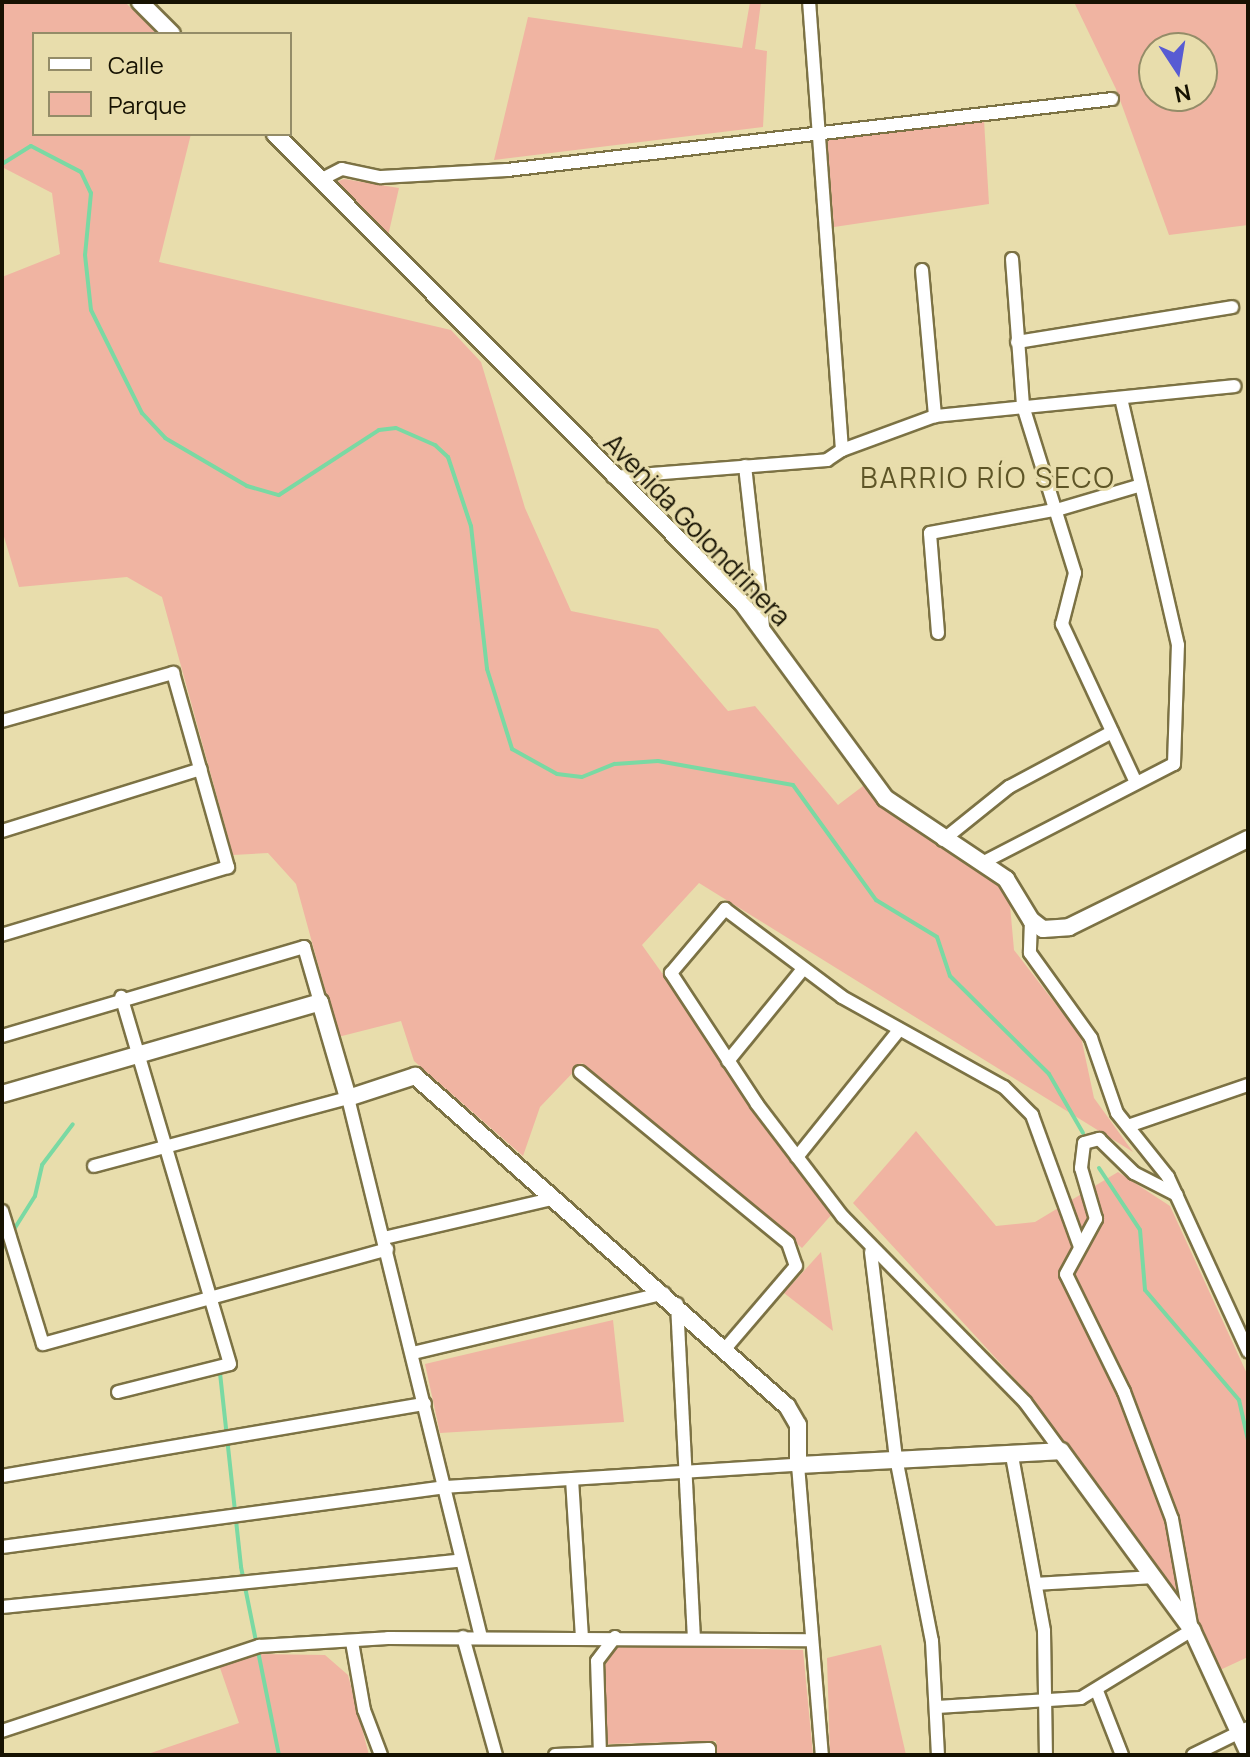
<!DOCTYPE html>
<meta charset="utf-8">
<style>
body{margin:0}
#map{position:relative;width:1250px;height:1757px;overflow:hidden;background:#e8ddac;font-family:Manrope,sans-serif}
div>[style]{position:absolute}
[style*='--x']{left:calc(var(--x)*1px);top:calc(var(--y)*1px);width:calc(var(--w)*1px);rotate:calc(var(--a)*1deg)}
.green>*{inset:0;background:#f0b4a2}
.stream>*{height:4px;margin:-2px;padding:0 2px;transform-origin:2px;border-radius:2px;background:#7ad9a3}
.roads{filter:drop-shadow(2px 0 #7c7244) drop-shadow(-2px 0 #7c7244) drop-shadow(0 2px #7c7244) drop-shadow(0 -2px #7c7244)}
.minor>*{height:12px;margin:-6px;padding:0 6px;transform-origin:6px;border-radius:6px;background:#fff}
.tertiary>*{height:16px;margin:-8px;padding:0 8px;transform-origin:8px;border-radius:8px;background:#fff}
span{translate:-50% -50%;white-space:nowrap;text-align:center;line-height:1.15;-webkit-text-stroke:6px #e8ddac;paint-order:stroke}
.street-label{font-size:26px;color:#161202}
.neighbourhood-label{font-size:28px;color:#5e5527;letter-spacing:2px}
.frame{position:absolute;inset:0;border:4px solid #161202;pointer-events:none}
.legend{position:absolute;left:32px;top:32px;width:260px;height:104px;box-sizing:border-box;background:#e8ddac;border:2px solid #948c68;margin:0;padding:10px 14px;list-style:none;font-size:24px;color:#161202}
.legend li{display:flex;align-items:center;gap:16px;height:40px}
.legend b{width:40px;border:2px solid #948c68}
.north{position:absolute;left:1138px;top:32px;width:80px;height:80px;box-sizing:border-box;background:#e8ddac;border:2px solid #948c68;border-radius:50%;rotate:168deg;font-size:22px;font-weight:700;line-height:32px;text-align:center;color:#161202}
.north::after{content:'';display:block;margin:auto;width:28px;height:36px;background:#585bd3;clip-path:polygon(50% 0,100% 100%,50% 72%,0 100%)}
</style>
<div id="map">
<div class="green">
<div style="clip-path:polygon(2px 2px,125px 2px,157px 34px,34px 34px,34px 134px,191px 134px,159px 262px,451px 330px,481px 362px,525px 508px,571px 611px,658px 629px,728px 711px,755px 706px,838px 805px,867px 783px,999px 884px,1010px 905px,1014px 950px,1081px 1037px,1094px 1098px,1133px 1152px,699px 883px,642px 945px,833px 1213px,802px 1248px,582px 1063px,540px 1107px,523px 1156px,414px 1061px,401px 1021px,338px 1037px,296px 884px,268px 853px,233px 855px,162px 597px,127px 577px,19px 587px,2px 530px,2px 277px,60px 254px,52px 193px,2px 167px)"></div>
<div style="clip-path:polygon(750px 2px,761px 2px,755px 49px,767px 51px,763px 127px,494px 160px,528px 17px,742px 48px)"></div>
<div style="clip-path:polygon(evenodd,1074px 2px,1248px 2px,1248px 225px,1169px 235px,1116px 89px,1074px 2px,1202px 48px,1202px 96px,1154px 96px,1154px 48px,1202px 48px)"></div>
<div style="clip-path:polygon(984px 120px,989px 204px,834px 227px,827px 137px)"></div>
<div style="clip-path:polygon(344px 179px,399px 188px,388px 236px,334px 183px)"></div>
<div style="clip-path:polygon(916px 1131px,996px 1226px,1035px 1222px,1118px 1172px,1170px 1206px,1248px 1376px,1248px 1657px,1220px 1670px,1200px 1631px,1028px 1393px,853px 1203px)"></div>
<div style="clip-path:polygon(821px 1252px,833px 1331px,784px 1293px)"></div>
<div style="clip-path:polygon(613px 1320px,624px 1422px,440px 1433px,425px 1364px)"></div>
<div style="clip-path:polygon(881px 1645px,906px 1755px,830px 1755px,827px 1658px)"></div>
<div style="clip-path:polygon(618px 1646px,803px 1650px,813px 1755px,717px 1753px,716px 1741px,606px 1744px,605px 1665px)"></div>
<div style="clip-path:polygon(258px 1654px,325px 1655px,348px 1675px,369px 1755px,145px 1755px,239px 1723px,219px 1665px)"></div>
</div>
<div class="stream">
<div style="--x:2;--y:164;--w:34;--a:-32"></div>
<div style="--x:31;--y:146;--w:56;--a:27.5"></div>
<div style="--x:81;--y:172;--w:23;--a:65"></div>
<div style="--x:91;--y:193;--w:62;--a:95.5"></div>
<div style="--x:85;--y:255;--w:55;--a:83.8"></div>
<div style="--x:91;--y:310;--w:115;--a:63.7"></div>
<div style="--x:142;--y:413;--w:34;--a:47"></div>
<div style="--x:165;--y:438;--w:95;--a:30.3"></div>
<div style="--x:247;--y:486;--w:33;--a:16"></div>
<div style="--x:279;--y:495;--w:119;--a:-33"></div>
<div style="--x:379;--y:430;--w:17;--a:-7"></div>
<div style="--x:396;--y:428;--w:43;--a:23.6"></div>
<div style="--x:435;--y:445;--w:18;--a:43"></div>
<div style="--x:448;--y:457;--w:73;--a:71.6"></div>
<div style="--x:471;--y:526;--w:144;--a:83.6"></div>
<div style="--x:487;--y:669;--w:84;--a:72.6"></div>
<div style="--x:512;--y:749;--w:51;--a:29.1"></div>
<div style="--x:557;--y:774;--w:25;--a:7"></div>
<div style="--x:582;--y:777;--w:35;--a:-22"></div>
<div style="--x:615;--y:764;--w:43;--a:-4"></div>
<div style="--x:658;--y:761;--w:137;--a:10.1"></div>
<div style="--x:793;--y:785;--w:142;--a:54.2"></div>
<div style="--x:876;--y:900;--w:71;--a:31.2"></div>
<div style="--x:937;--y:937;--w:41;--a:71.6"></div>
<div style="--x:950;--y:976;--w:139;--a:44.7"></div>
<div style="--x:1049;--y:1074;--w:68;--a:60"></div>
<div style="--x:1099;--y:1168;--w:74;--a:56.5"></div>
<div style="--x:1140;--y:1230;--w:60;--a:85.2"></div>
<div style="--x:1145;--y:1290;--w:145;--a:49.5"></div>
<div style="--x:1239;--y:1400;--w:41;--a:77.3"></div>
<div style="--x:13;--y:1231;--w:41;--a:-57.8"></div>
<div style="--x:35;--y:1196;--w:32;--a:-77"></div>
<div style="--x:42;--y:1165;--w:51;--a:-52.9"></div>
<div style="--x:2;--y:1249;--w:13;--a:-61"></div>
<div style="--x:220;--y:1373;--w:195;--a:83.8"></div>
<div style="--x:241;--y:1567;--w:192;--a:78.6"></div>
</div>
<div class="roads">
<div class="minor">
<div style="--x:324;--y:178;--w:20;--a:-27"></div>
<div style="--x:342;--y:169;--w:40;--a:12"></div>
<div style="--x:381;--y:177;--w:126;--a:-3.2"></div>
<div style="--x:507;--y:170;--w:609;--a:-6.69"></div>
<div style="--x:1012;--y:259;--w:147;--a:85.7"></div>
<div style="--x:1023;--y:406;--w:175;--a:72.7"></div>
<div style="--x:1075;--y:573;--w:53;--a:104.3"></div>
<div style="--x:1062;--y:624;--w:175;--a:65"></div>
<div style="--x:922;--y:270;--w:147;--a:84.9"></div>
<div style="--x:1017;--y:342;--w:218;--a:-9.2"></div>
<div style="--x:842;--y:450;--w:99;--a:-20.1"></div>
<div style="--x:935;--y:416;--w:301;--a:-5.7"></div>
<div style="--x:745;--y:466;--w:162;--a:83.6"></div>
<div style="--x:613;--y:477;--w:215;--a:-4.5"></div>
<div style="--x:827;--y:460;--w:18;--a:-34"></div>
<div style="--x:842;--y:450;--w:449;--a:-94.2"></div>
<div style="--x:938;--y:633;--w:100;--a:-94.6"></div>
<div style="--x:930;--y:533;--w:132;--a:-10.5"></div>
<div style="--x:1060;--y:509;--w:84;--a:-16.5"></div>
<div style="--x:2;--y:721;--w:178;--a:-15.7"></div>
<div style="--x:173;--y:673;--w:202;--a:74.2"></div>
<div style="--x:228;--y:867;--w:236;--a:163.3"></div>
<div style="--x:2;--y:831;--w:208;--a:-17.3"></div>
<div style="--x:943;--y:840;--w:85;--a:-38.8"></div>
<div style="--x:1009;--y:787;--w:117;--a:-28.1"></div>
<div style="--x:982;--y:863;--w:216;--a:-27.3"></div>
<div style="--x:1174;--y:764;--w:119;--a:-88.1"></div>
<div style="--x:1178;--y:645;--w:253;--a:-103"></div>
<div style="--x:1031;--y:920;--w:33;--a:92"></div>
<div style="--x:1030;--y:953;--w:105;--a:54.3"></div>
<div style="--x:1091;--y:1038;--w:79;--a:70.9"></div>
<div style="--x:1117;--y:1113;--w:82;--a:51.4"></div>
<div style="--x:1168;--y:1177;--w:192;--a:65.3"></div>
<div style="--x:2;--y:1036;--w:315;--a:-16.4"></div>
<div style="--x:304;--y:947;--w:57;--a:73.8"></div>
<div style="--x:728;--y:1061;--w:119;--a:-50.8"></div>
<div style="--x:580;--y:1072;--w:269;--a:39.4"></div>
<div style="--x:788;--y:1243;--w:24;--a:71"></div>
<div style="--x:796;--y:1266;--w:111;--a:130.6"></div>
<div style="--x:1128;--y:1126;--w:127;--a:-18.9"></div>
<div style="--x:797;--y:1157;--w:163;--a:-51.2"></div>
<div style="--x:94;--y:1166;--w:263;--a:-15"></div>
<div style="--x:348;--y:1098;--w:555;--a:76.14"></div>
<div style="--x:2;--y:1211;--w:139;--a:72.9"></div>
<div style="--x:43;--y:1344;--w:357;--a:-15.4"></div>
<div style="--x:384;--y:1238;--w:172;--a:-13.1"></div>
<div style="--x:871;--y:1252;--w:208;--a:83.1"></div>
<div style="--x:896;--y:1458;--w:187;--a:78.9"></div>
<div style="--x:932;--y:1641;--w:114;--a:87"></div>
<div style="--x:677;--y:1304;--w:334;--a:87.1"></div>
<div style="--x:413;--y:1353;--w:258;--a:-13.4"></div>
<div style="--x:118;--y:1392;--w:115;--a:-14"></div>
<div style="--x:230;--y:1364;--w:383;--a:-106.5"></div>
<div style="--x:1061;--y:1451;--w:61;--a:-126.3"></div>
<div style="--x:1025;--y:1402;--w:260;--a:-134.5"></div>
<div style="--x:843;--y:1217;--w:142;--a:-127.3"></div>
<div style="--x:757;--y:1104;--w:157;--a:-123.3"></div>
<div style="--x:671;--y:973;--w:84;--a:-49.8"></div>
<div style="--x:725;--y:909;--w:146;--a:36.9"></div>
<div style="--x:842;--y:997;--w:185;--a:29.1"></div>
<div style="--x:1004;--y:1087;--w:40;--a:45"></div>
<div style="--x:1032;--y:1115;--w:140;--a:70"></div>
<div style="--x:1012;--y:1456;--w:178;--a:79.6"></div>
<div style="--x:1044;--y:1631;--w:124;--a:89.1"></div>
<div style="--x:2;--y:1476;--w:429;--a:-9.7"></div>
<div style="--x:572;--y:1479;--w:158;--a:86.4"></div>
<div style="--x:2;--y:1547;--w:446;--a:-7.7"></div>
<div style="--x:444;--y:1487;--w:355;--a:-3.6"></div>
<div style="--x:798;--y:1465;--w:291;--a:85.3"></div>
<div style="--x:1036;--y:1584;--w:117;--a:-3.4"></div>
<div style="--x:2;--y:1607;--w:461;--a:-5.8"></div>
<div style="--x:463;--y:1637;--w:123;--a:74.4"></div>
<div style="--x:352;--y:1642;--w:69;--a:80"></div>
<div style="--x:364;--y:1710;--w:48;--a:69.3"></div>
<div style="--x:1097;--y:1691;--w:69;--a:68.7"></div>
<div style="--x:937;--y:1707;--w:144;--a:-3.6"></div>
<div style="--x:1081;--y:1698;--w:130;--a:-31.5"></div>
<div style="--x:1192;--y:1630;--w:113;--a:-100.2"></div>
<div style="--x:1172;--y:1519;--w:136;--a:-110.7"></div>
<div style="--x:1124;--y:1392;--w:131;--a:-116.2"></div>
<div style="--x:1066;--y:1274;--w:63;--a:-61.4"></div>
<div style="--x:1096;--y:1219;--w:53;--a:-106.4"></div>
<div style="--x:1081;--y:1168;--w:25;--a:-83"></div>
<div style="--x:1084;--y:1143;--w:16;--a:-15"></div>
<div style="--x:1099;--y:1139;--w:49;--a:44.2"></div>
<div style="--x:1134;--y:1173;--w:48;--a:27.1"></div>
<div style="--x:2;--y:1731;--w:271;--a:-18.3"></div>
<div style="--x:259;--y:1646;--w:129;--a:-3.5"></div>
<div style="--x:388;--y:1638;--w:423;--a:0.3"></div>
<div style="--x:555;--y:1755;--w:154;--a:-2.2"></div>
<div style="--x:709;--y:1749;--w:6;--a:90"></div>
<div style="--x:600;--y:1755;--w:94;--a:-91.8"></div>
<div style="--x:597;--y:1661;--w:30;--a:-53"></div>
<div style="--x:1193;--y:1755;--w:61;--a:-26.1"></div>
</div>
<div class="tertiary">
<div style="--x:140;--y:2;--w:45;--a:45"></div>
<div style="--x:275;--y:134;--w:662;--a:45.12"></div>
<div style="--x:742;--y:603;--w:242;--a:53.7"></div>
<div style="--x:885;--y:798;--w:146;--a:33.8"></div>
<div style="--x:1006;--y:879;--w:48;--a:58.6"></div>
<div style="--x:1031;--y:920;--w:15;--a:37"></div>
<div style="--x:1043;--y:929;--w:26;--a:-4"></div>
<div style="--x:1069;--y:927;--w:199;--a:-26.2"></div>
<div style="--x:2;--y:1094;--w:331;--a:-16.1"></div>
<div style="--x:320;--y:1002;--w:100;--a:73.7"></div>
<div style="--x:348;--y:1098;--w:71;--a:-18.2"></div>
<div style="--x:415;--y:1076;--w:497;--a:41.6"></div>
<div style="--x:787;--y:1406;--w:22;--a:60"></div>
<div style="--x:798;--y:1425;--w:40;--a:90"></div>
<div style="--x:798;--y:1465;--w:263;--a:-3"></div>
<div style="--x:1061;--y:1451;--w:222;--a:53.8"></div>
<div style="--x:1192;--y:1630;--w:134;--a:65.3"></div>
</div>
</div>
<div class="street-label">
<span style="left:697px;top:530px;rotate:46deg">Avenida Golondrinera</span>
</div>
<div class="neighbourhood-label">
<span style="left:988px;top:477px">BARRIO RÍO SECO</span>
</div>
<div class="frame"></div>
<ul class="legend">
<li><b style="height:10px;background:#fff"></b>Calle</li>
<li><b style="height:22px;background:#f0b4a2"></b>Parque</li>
</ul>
<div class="north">N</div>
</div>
